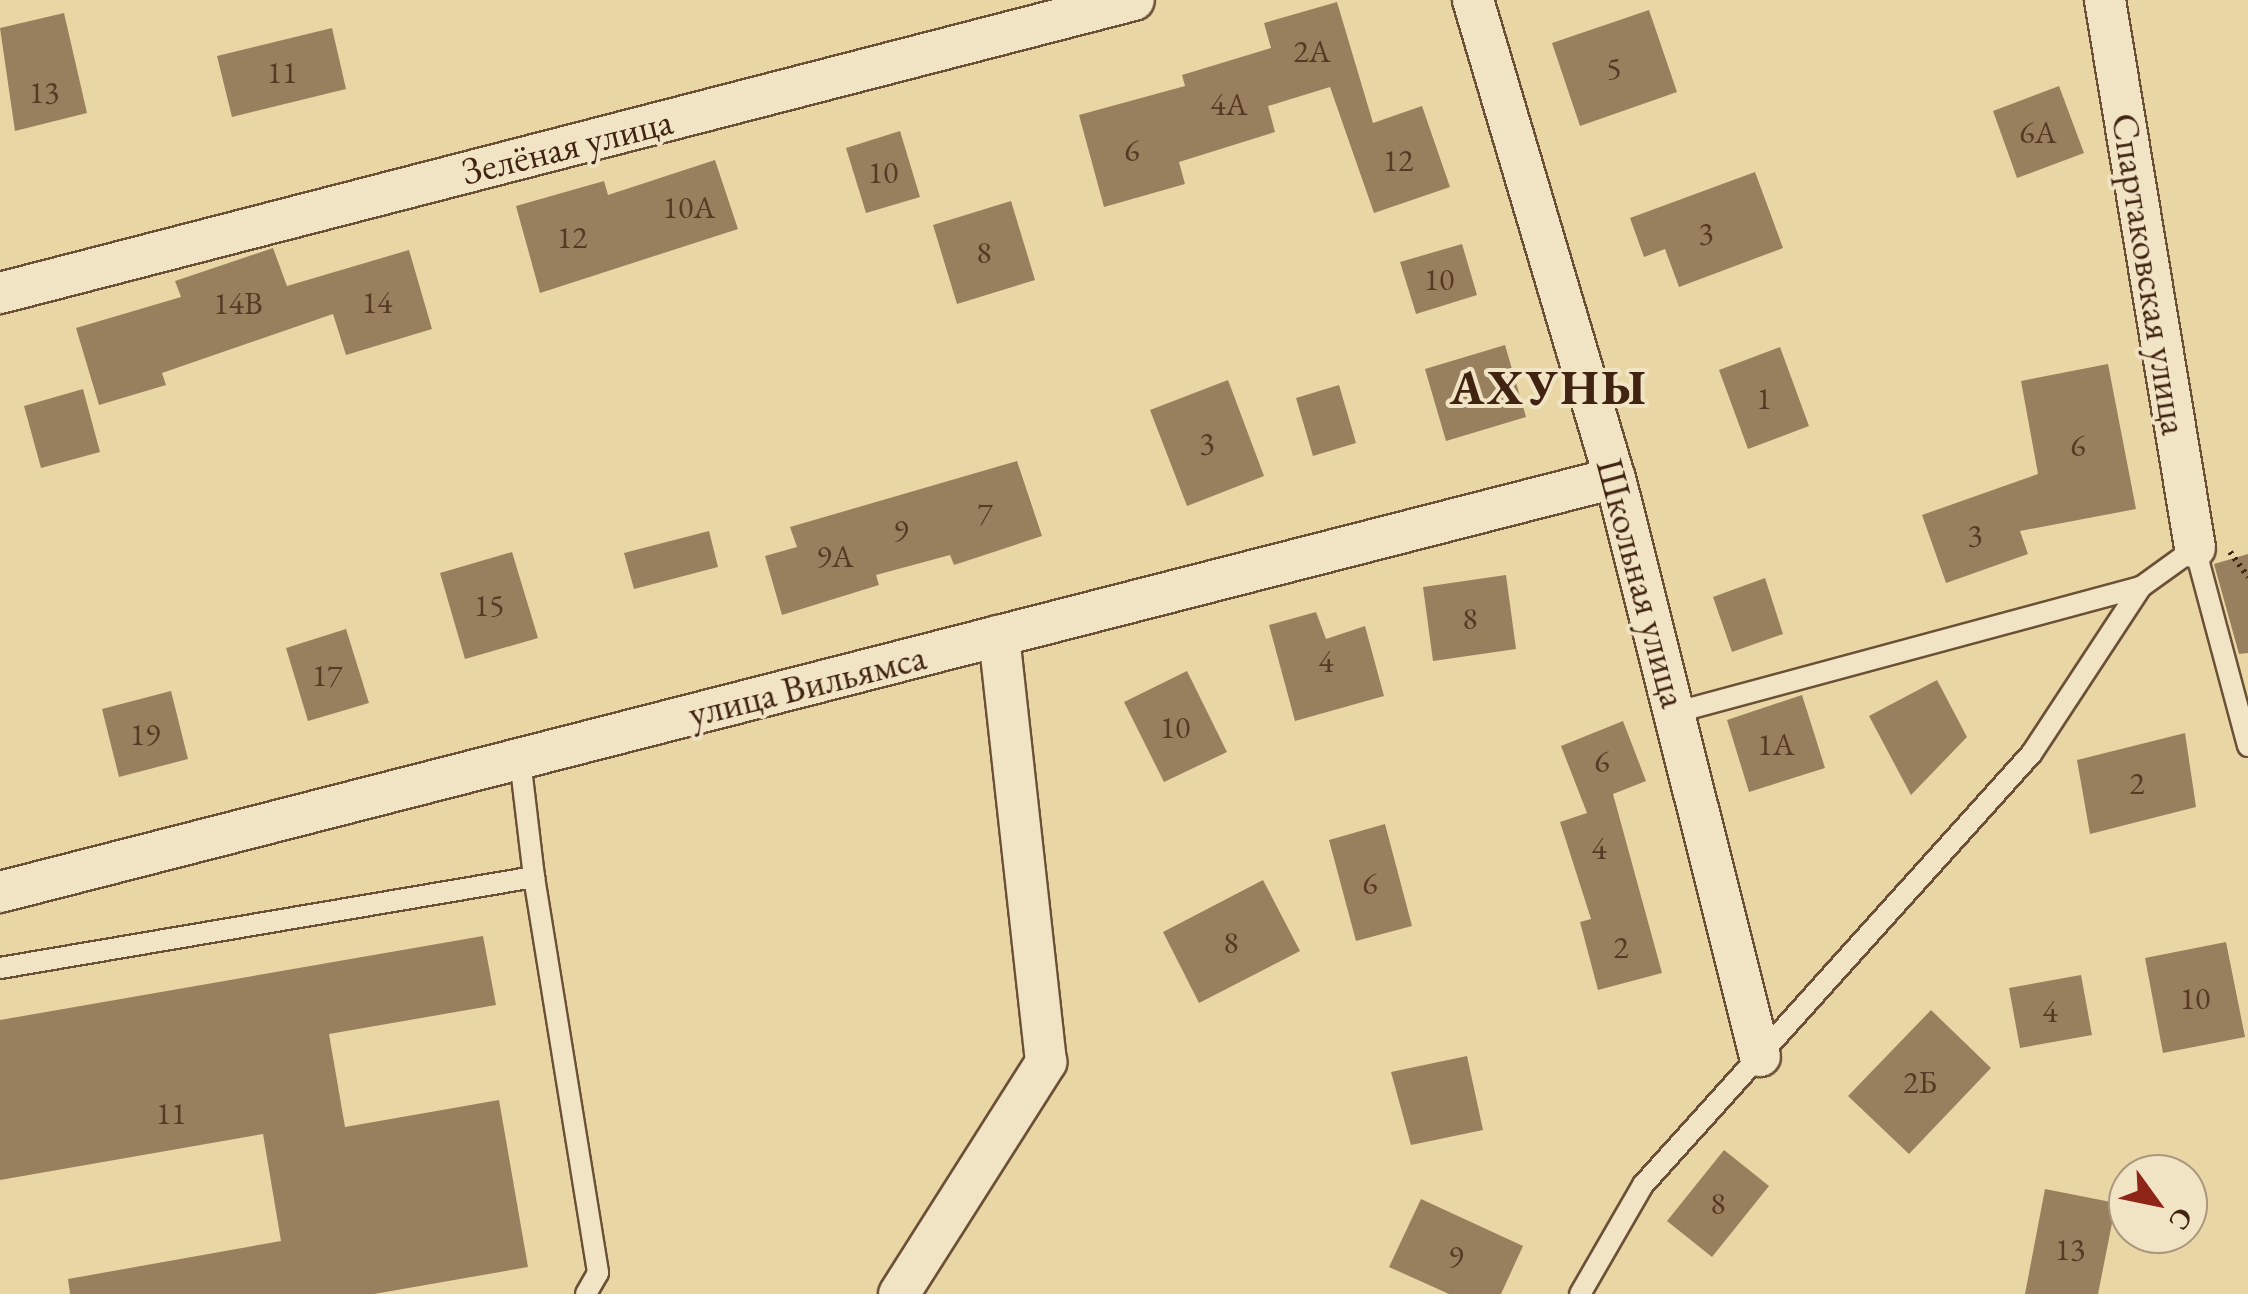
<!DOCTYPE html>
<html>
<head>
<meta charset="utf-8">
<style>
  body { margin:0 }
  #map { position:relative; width:2248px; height:1294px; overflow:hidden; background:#e9d6a5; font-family:"EB Garamond",serif }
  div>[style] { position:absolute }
  .building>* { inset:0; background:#98805e }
  .path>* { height:6px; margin-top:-3px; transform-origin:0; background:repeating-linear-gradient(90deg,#412312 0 2.5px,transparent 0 7.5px) }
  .roads { filter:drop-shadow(2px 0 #6b5037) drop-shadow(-2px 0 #6b5037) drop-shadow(0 2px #6b5037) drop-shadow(0 -2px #6b5037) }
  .service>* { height:20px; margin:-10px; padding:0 10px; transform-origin:10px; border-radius:10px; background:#f1e4c4 }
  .minor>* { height:40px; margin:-20px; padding:0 20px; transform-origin:20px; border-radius:20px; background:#f1e4c4 }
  span { translate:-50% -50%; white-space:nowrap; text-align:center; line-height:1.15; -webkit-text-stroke:8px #f1e4c4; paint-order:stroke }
  .number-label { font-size:32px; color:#573a25 }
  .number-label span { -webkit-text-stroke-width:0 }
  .street-label { font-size:38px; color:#412312 }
  .district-label { font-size:48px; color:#412312; font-weight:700; letter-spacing:2.5px }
  .north { position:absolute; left:2108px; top:1154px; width:100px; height:100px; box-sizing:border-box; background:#f1e4c4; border:2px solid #ab977d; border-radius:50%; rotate:123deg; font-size:28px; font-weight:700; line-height:40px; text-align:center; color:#412312 }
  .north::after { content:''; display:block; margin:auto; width:35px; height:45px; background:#8f2418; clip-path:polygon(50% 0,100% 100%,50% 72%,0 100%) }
</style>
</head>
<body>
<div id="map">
  <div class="building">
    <i style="clip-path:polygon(1337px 2px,1373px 123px,1422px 106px,1450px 187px,1374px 213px,1330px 87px,1268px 106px,1275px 132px,1179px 162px,1185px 184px,1104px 207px,1079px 115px,1185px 86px,1182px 75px,1271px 48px,1264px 23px)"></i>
    <i style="clip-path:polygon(1649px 10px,1677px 92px,1580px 126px,1552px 43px)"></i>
    <i style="clip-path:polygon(64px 13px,87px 113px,15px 131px,0 28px)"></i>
    <i style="clip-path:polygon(332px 28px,346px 89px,232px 117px,217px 56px)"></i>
    <i style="clip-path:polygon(2059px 86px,2084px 153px,2017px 178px,1993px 111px)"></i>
    <i style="clip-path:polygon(900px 131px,920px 197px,866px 213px,846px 148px)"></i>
    <i style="clip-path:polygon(715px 160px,738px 229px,540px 293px,516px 206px,604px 181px,608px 195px)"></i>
    <i style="clip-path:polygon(1755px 172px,1783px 248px,1679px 287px,1665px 249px,1644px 257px,1630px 218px)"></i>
    <i style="clip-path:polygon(1011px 201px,1035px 280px,957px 304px,933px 225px)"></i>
    <i style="clip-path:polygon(1462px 244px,1477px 295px,1416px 314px,1400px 262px)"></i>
    <i style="clip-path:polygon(273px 248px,287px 286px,409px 250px,432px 329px,346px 355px,333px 314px,162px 373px,166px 385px,99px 405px,76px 328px,181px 297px,175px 281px)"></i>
    <i style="clip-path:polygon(1505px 345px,1526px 417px,1446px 441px,1425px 369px)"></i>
    <i style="clip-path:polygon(1780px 347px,1809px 426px,1748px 449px,1719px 370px)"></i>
    <i style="clip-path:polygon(2108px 364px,2136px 509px,2020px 531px,2028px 554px,1946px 583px,1922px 515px,2038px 474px,2021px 381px)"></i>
    <i style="clip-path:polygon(1228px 380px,1264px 476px,1187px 506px,1150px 410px)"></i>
    <i style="clip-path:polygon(1339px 385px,1356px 443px,1313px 456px,1296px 398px)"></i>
    <i style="clip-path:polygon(83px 389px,100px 452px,41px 468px,24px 406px)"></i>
    <i style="clip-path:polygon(1017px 461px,1042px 536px,954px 565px,950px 555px,876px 575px,879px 585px,782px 615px,765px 556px,797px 547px,790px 527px)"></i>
    <i style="clip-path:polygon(709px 531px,718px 567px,634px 589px,624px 553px)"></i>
    <i style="clip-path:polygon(512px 552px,538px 638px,465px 659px,440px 573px)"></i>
    <i style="clip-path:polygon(2248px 554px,2248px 653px,2239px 654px,2214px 564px)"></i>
    <i style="clip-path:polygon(1506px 575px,1516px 649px,1433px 661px,1423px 587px)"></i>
    <i style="clip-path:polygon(1765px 578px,1783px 634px,1732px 652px,1713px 597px)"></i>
    <i style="clip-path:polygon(1316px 612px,1326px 639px,1365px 626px,1384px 696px,1295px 721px,1269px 625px)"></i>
    <i style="clip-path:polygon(346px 629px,369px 703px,308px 721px,286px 648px)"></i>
    <i style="clip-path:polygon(1187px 671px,1227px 752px,1164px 782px,1124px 702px)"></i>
    <i style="clip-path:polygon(1937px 680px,1967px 737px,1911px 795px,1869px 716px)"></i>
    <i style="clip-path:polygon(171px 691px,188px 759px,119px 777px,102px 709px)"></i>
    <i style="clip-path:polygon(1802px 695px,1825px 768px,1749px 792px,1727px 720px)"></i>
    <i style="clip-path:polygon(1623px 721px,1646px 781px,1613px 794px,1662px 973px,1598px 990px,1580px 922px,1591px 919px,1560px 822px,1587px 813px,1561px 746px)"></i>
    <i style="clip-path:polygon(2185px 733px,2196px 807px,2090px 834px,2077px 760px)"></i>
    <i style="clip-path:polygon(1385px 824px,1412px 926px,1356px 941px,1329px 840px)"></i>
    <i style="clip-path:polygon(1263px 880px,1300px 951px,1199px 1003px,1163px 932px)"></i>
    <i style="clip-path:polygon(483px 936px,496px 1005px,329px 1034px,345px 1127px,499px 1100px,528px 1267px,374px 1294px,70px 1294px,68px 1279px,281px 1241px,263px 1134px,0 1180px,0 1020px)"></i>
    <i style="clip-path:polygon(2226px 942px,2245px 1037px,2163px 1053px,2145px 958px)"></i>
    <i style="clip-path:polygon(2081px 975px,2092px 1035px,2020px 1048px,2009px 988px)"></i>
    <i style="clip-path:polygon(1931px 1010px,1991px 1068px,1909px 1154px,1848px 1096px)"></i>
    <i style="clip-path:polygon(1467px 1056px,1483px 1130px,1411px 1145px,1391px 1072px)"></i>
    <i style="clip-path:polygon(1724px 1150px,1769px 1186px,1712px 1257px,1667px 1221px)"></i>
    <i style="clip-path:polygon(2045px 1189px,2116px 1203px,2098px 1294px,2025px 1294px)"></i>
    <i style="clip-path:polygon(1421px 1199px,1523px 1246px,1501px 1294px,1449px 1294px,1389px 1267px)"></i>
  </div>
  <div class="path">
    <i style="left:2230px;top:552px;width:31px;rotate:54deg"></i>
  </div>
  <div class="roads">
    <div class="service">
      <i style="left:1677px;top:712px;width:481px;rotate:-15.1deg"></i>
      <i style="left:534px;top:877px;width:401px;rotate:80.8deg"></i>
      <i style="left:598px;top:1273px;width:24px;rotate:120deg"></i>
      <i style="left:0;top:968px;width:542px;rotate:-9.67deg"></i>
      <i style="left:534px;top:877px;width:119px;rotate:-96.8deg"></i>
      <i style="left:1580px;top:1294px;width:126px;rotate:-60deg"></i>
      <i style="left:1643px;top:1185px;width:581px;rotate:-48deg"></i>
      <i style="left:2032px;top:753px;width:199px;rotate:-56.7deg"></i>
      <i style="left:2141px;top:587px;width:67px;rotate:-35.8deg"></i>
      <i style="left:2195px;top:548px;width:205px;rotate:75deg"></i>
    </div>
    <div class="minor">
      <i style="left:1473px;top:0;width:499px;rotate:73.5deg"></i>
      <i style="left:1615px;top:478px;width:596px;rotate:75.92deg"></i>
      <i style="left:2105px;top:0;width:555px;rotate:80.67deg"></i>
      <i style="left:0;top:293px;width:1171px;rotate:-14.49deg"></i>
      <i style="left:0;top:892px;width:1667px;rotate:-14.38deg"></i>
      <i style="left:899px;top:1294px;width:275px;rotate:-57.6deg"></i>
      <i style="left:1046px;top:1062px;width:429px;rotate:-96.3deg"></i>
    </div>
  </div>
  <div class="number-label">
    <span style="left:1312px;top:51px">2А</span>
    <span style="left:1614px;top:68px">5</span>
    <span style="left:282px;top:72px">11</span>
    <span style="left:44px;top:92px">13</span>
    <span style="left:1229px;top:104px">4А</span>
    <span style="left:2038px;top:132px">6А</span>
    <span style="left:1132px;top:150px">6</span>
    <span style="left:1398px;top:160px">12</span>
    <span style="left:883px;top:172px">10</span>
    <span style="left:689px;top:207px">10А</span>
    <span style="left:1706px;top:233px">3</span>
    <span style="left:572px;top:237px">12</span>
    <span style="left:984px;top:252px">8</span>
    <span style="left:1439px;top:279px">10</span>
    <span style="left:377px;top:302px">14</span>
    <span style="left:238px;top:303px">14В</span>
    <span style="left:1764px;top:398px">1</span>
    <span style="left:1207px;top:443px">3</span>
    <span style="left:2078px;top:445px">6</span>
    <span style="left:985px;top:513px">7</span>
    <span style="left:901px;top:530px">9</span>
    <span style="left:1975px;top:535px">3</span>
    <span style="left:835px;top:556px">9А</span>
    <span style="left:489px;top:605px">15</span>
    <span style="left:1470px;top:618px">8</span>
    <span style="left:1326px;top:661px">4</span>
    <span style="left:327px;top:675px">17</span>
    <span style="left:1175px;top:727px">10</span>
    <span style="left:145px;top:734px">19</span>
    <span style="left:1776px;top:744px">1А</span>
    <span style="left:1602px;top:761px">6</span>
    <span style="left:2137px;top:783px">2</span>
    <span style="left:1599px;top:848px">4</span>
    <span style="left:1370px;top:883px">6</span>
    <span style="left:1231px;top:942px">8</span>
    <span style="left:1621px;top:947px">2</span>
    <span style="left:2195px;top:998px">10</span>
    <span style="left:2050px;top:1011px">4</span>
    <span style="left:1920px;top:1082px">2Б</span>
    <span style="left:171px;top:1113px">11</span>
    <span style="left:1718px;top:1203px">8</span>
    <span style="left:2070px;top:1249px">13</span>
    <span style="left:1456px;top:1256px">9</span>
  </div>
  <div class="street-label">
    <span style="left:567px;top:146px;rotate:-14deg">Зелёная улица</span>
    <span style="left:2150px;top:274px;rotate:81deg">Спартаковская улица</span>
    <span style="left:1642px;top:583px;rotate:75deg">Школьная улица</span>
    <span style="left:807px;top:685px;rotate:-14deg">улица Вильямса</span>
  </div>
  <div class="district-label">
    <span style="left:1549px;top:388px">АХУНЫ</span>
  </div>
  <div class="north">С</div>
</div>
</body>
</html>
